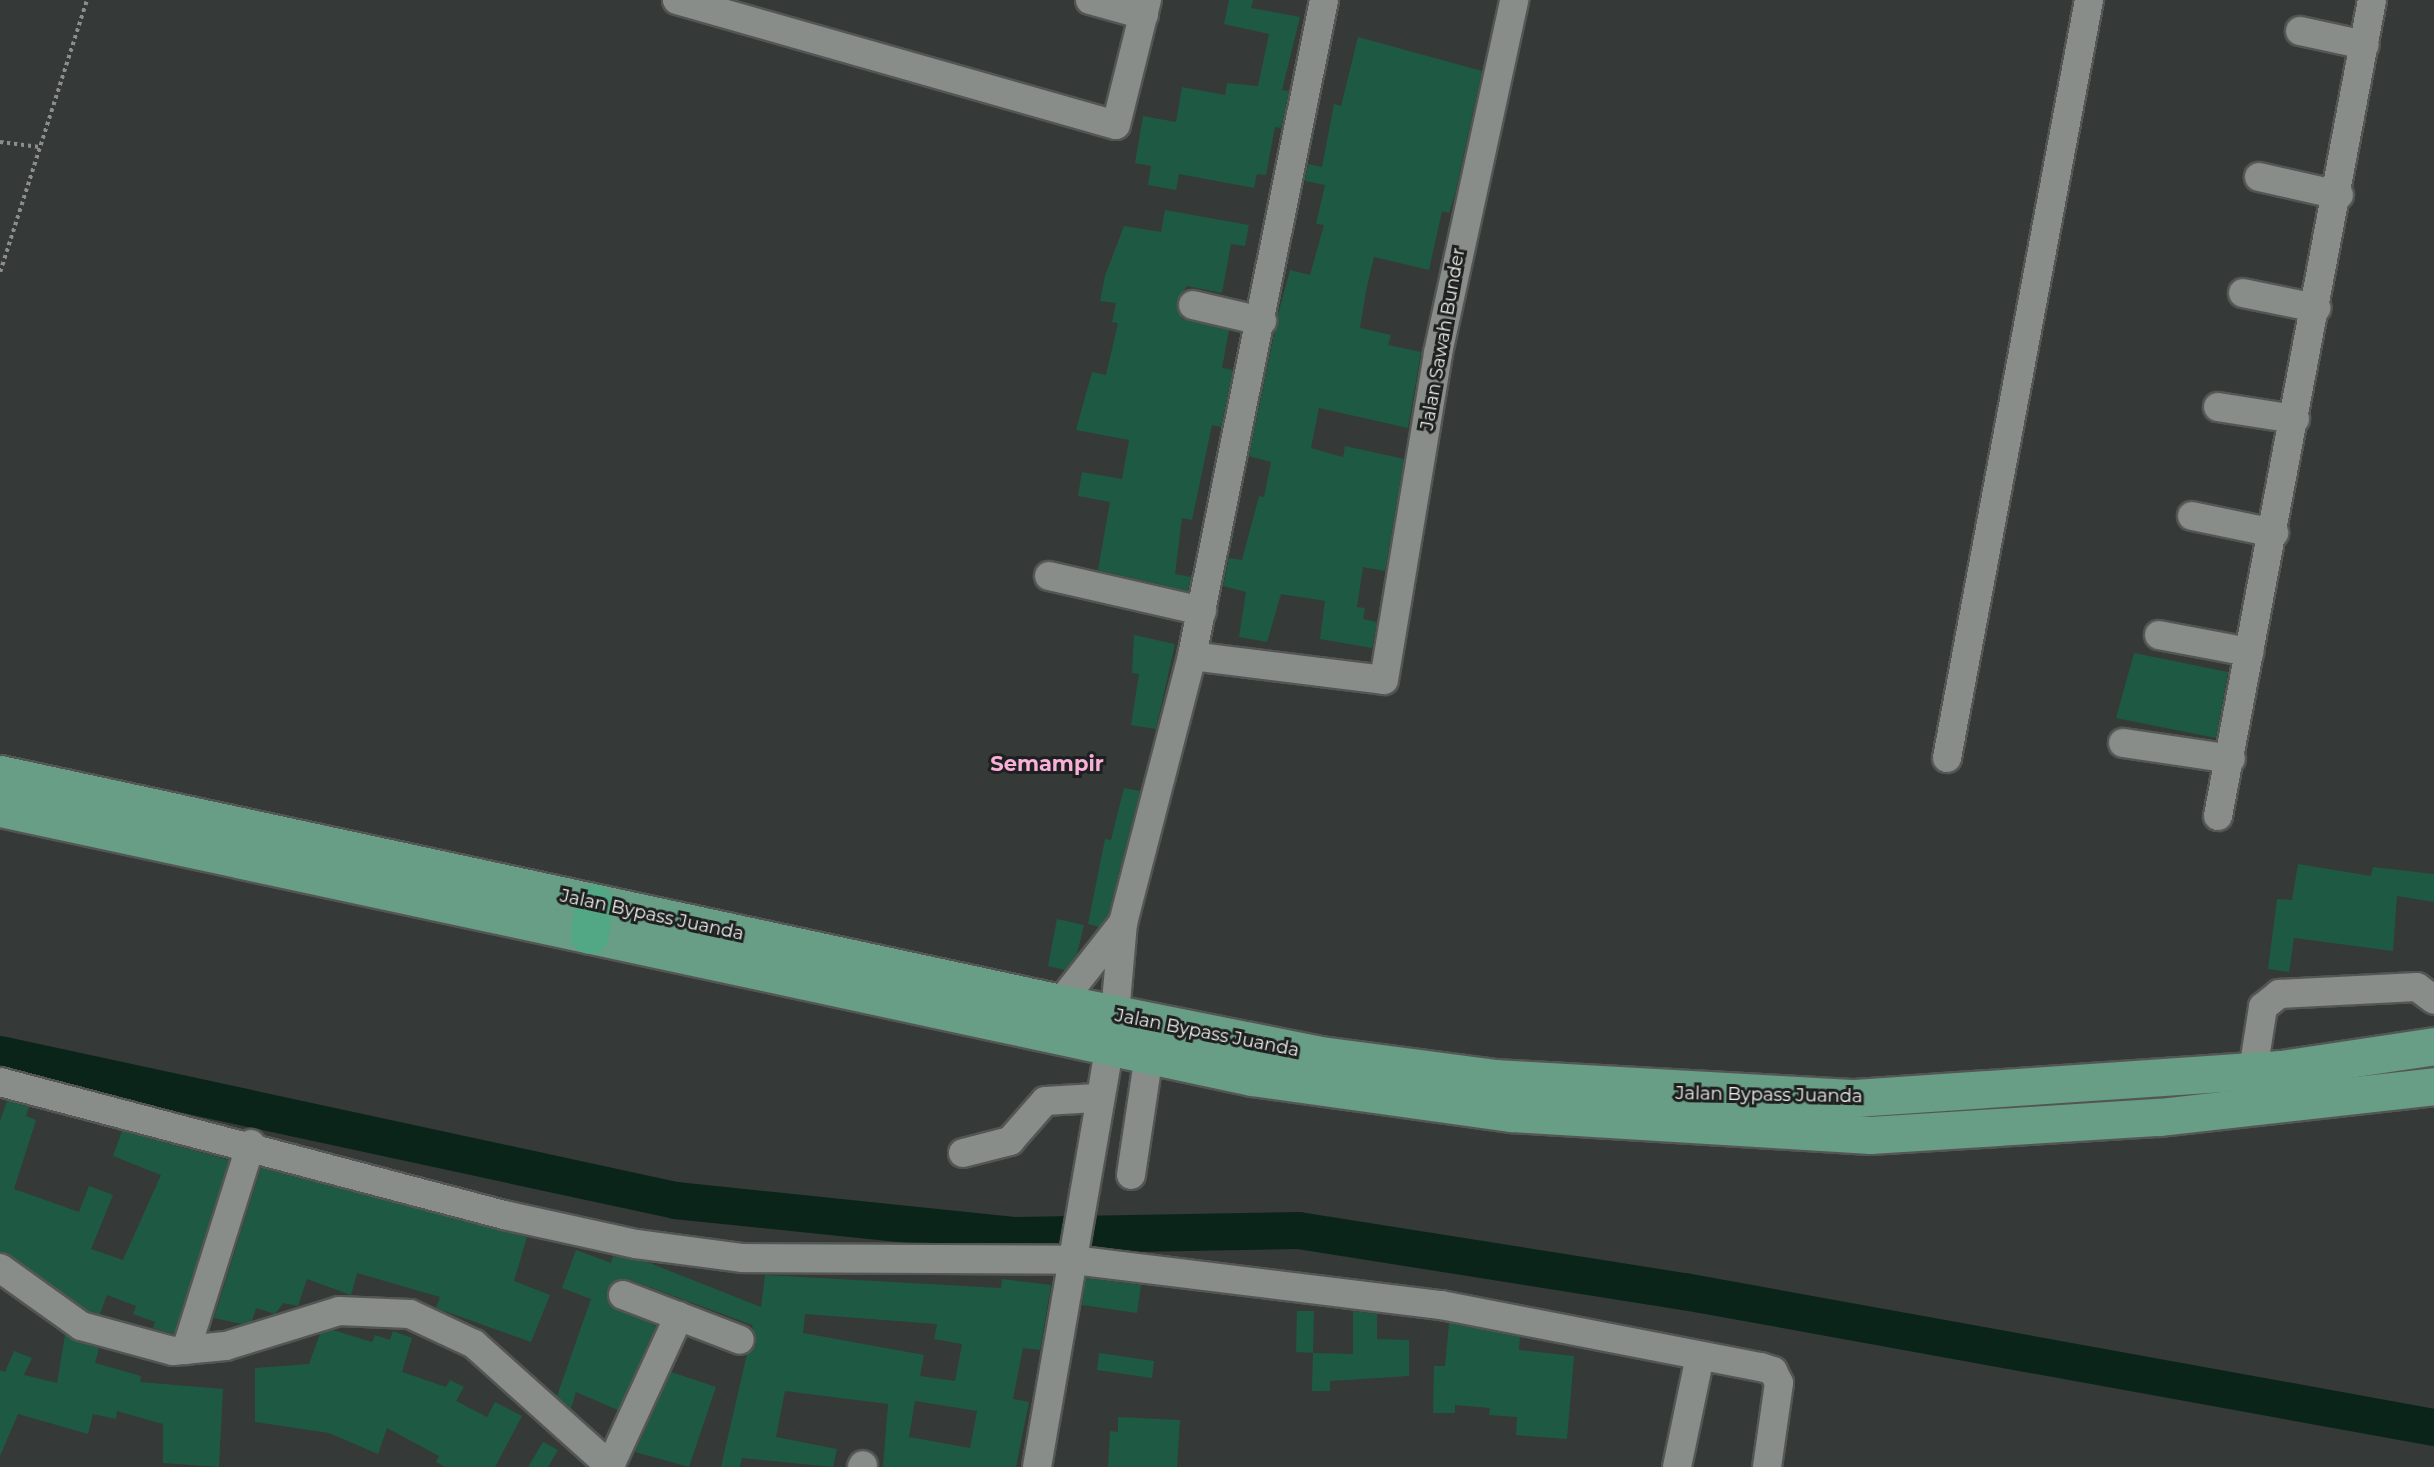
<!DOCTYPE html>
<html>
<head>
<meta charset="utf-8">
<style>
  body { margin:0 }
  #map { position:relative; width:2434px; height:1467px; overflow:hidden; background:#353937; font-family:Montserrat,sans-serif }
  div>[style] { position:absolute }
  .river>* { height:37px; margin:-18.5px; padding:0 18.5px; transform-origin:18.5px; border-radius:18.5px; background:#0b241a }
  .building>* { inset:0; background:#1e5a43 }
  .path>* { height:3.5px; margin-top:-1.75px; transform-origin:0; background:repeating-linear-gradient(90deg,#8b8e8d 0 3.5px,transparent 0 7px) }
  .roads { filter:drop-shadow(2px 0 #535654) drop-shadow(-2px 0 #535654) drop-shadow(0 2px #535654) drop-shadow(0 -2px #535654) }
  .minor>* { height:28px; margin:-14px; padding:0 14px; transform-origin:14px; border-radius:14px; background:#888d8a }
  .major>* { height:37px; margin:-18.5px; padding:0 18.5px; transform-origin:18.5px; border-radius:18.5px; background:#689d86 }
  .highway>* { height:38px; margin:-19px; padding:0 19px; transform-origin:19px; border-radius:19px; background:#52a784 }
  span { translate:-50% -50%; white-space:nowrap; text-align:center; line-height:1.15; -webkit-text-stroke:6px #1e201f; paint-order:stroke }
  .street-label { font-size:18px; color:#edefee }
  .quarter-label { font-size:21px; color:#f8afd9; font-weight:700 }
</style>
</head>
<body>
<div id="map">
  <div class="river">
    <i style="left:0;top:1054px;width:691px;rotate:12.2deg"></i>
    <i style="left:675px;top:1200px;width:342px;rotate:5.9deg"></i>
    <i style="left:1015px;top:1235px;width:283px;rotate:-1deg"></i>
    <i style="left:1298px;top:1230px;width:391px;rotate:9deg"></i>
    <i style="left:1684px;top:1291px;width:762px;rotate:10.28deg"></i>
  </div>
  <div class="building">
    <i style="clip-path:polygon(1229px 0,1253px 0,1251px 8px,1300px 17px,1282px 90px,1289px 91px,1281px 128px,1275px 127px,1266px 175px,1257px 174px,1254px 188px,1179px 174px,1176px 190px,1148px 185px,1151px 166px,1135px 163px,1143px 116px,1176px 122px,1182px 87px,1225px 95px,1227px 83px,1258px 86px,1269px 34px,1224px 24px)"></i>
    <i style="clip-path:polygon(1358px 37px,1482px 71px,1455px 194px,1449px 213px,1442px 211px,1429px 270px,1374px 257px,1366px 291px,1360px 328px,1391px 335px,1388px 345px,1421px 352px,1408px 428px,1319px 408px,1311px 448px,1343px 457px,1345px 446px,1404px 459px,1385px 571px,1363px 567px,1357px 607px,1365px 608px,1363px 619px,1377px 622px,1372px 648px,1320px 639px,1325px 601px,1281px 594px,1267px 642px,1239px 637px,1246px 592px,1223px 586px,1229px 558px,1242px 560px,1259px 496px,1264px 497px,1271px 462px,1249px 456px,1279px 310px,1290px 270px,1310px 275px,1324px 225px,1316px 224px,1325px 185px,1305px 181px,1308px 164px,1322px 167px,1334px 104px,1341px 106px)"></i>
    <i style="clip-path:polygon(1165px 210px,1249px 225px,1245px 246px,1231px 244px,1222px 293px,1187px 286px,1177px 302px,1182px 319px,1229px 330px,1222px 368px,1233px 370px,1221px 427px,1212px 425px,1192px 520px,1182px 518px,1175px 574px,1191px 577px,1188px 591px,1098px 570px,1110px 502px,1078px 496px,1082px 472px,1122px 479px,1129px 440px,1076px 430px,1092px 372px,1106px 375px,1118px 323px,1112px 322px,1116px 303px,1100px 301px,1105px 276px,1124px 226px,1161px 232px)"></i>
    <i style="clip-path:polygon(1134px 635px,1175px 644px,1156px 729px,1131px 725px,1139px 674px,1132px 673px)"></i>
    <i style="clip-path:polygon(2134px 653px,2228px 672px,2216px 738px,2116px 718px)"></i>
    <i style="clip-path:polygon(1124px 788px,1140px 791px,1108px 915px,1099px 927px,1088px 924px,1105px 839px,1111px 840px)"></i>
    <i style="clip-path:polygon(2298px 864px,2371px 876px,2373px 867px,2434px 874px,2434px 902px,2397px 896px,2393px 951px,2294px 938px,2289px 972px,2268px 969px,2277px 899px,2292px 900px)"></i>
    <i style="clip-path:polygon(1057px 919px,1084px 925px,1077px 954px,1065px 970px,1048px 966px)"></i>
    <i style="clip-path:polygon(7px 1101px,29px 1107px,26px 1116px,36px 1120px,14px 1189px,79px 1212px,89px 1186px,113px 1195px,91px 1249px,123px 1260px,161px 1175px,113px 1156px,122px 1131px,229px 1160px,174px 1334px,153px 1328px,155px 1322px,133px 1314px,136px 1306px,107px 1295px,100px 1314px,88px 1311px,0 1252px,0 1121px)"></i>
    <i style="clip-path:polygon(261px 1168px,527px 1237px,514px 1281px,550px 1295px,531px 1342px,436px 1308px,440px 1297px,357px 1273px,351px 1295px,307px 1279px,298px 1306px,283px 1303px,275px 1314px,256px 1308px,252px 1321px,242px 1324px,214px 1318px)"></i>
    <i style="clip-path:polygon(evenodd,576px 1250px,611px 1263px,613px 1256px,647px 1262px,761px 1307px,765px 1275px,1001px 1288px,1002px 1279px,1051px 1285px,1040px 1350px,1023px 1348px,1013px 1399px,1029px 1402px,1016px 1467px,883px 1467px,888px 1404px,785px 1391px,776px 1437px,837px 1449px,833px 1467px,742px 1458px,740px 1467px,721px 1467px,747px 1354px,756px 1345px,752px 1325px,628px 1279px,608px 1288px,610px 1305px,656px 1326px,618px 1410px,576px 1392px,571px 1408px,557px 1396px,591px 1299px,562px 1288px,576px 1250px,805px 1314px,937px 1324px,934px 1339px,962px 1344px,955px 1381px,920px 1376px,924px 1355px,803px 1333px,805px 1314px,576px 1250px,915px 1401px,977px 1411px,970px 1448px,909px 1437px,915px 1401px)"></i>
    <i style="clip-path:polygon(1086px 1278px,1141px 1285px,1137px 1313px,1082px 1305px)"></i>
    <i style="clip-path:polygon(1297px 1311px,1314px 1311px,1313px 1353px,1296px 1352px)"></i>
    <i style="clip-path:polygon(1353px 1311px,1377px 1314px,1377px 1339px,1409px 1340px,1409px 1376px,1330px 1381px,1330px 1391px,1312px 1391px,1313px 1353px,1353px 1354px)"></i>
    <i style="clip-path:polygon(1449px 1323px,1520px 1337px,1519px 1350px,1574px 1356px,1567px 1439px,1516px 1435px,1517px 1417px,1489px 1415px,1490px 1408px,1455px 1405px,1455px 1413px,1433px 1413px,1434px 1366px,1445px 1366px)"></i>
    <i style="clip-path:polygon(333px 1330px,372px 1342px,375px 1335px,390px 1340px,393px 1331px,412px 1338px,402px 1372px,446px 1387px,450px 1380px,464px 1387px,456px 1401px,487px 1417px,495px 1402px,522px 1416px,495px 1467px,445px 1467px,436px 1462px,439px 1456px,387px 1428px,378px 1454px,329px 1433px,255px 1422px,255px 1368px,309px 1364px,320px 1334px)"></i>
    <i style="clip-path:polygon(65px 1335px,99px 1348px,95px 1363px,141px 1376px,140px 1382px,223px 1389px,219px 1467px,163px 1463px,163px 1424px,117px 1411px,116px 1419px,93px 1414px,88px 1434px,18px 1414px,0 1456px,0 1370px,5px 1372px,14px 1351px,32px 1358px,24px 1375px,57px 1383px)"></i>
    <i style="clip-path:polygon(1099px 1353px,1154px 1361px,1152px 1378px,1097px 1370px)"></i>
    <i style="clip-path:polygon(671px 1372px,716px 1387px,689px 1467px,635px 1452px)"></i>
    <i style="clip-path:polygon(1118px 1417px,1180px 1420px,1177px 1467px,1108px 1467px,1110px 1431px,1118px 1432px)"></i>
    <i style="clip-path:polygon(543px 1442px,558px 1450px,548px 1467px,528px 1467px)"></i>
  </div>
  <div class="path">
    <i style="left:0;top:142px;width:40px;rotate:7.1deg"></i>
    <i style="left:0;top:272px;width:286px;rotate:-72.3deg"></i>
  </div>
  <div class="roads">
    <div class="minor">
      <i style="left:677px;top:0;width:456px;rotate:15.9deg"></i>
      <i style="left:1116px;top:125px;width:129px;rotate:-76.1deg"></i>
      <i style="left:1090px;top:0;width:56px;rotate:15.5deg"></i>
      <i style="left:2300px;top:31px;width:66px;rotate:12.2deg"></i>
      <i style="left:2259px;top:177px;width:82px;rotate:12.7deg"></i>
      <i style="left:2243px;top:293px;width:75px;rotate:11.6deg"></i>
      <i style="left:1193px;top:305px;width:71px;rotate:13.1deg"></i>
      <i style="left:2218px;top:407px;width:78px;rotate:8.9deg"></i>
      <i style="left:2192px;top:516px;width:84px;rotate:11.7deg"></i>
      <i style="left:1049px;top:576px;width:157px;rotate:12.9deg"></i>
      <i style="left:2159px;top:635px;width:92px;rotate:10.7deg"></i>
      <i style="left:1192px;top:656px;width:193px;rotate:7.1deg"></i>
      <i style="left:1384px;top:680px;width:331px;rotate:-80.6deg"></i>
      <i style="left:1438px;top:353px;width:361px;rotate:-77.8deg"></i>
      <i style="left:2123px;top:743px;width:109px;rotate:8.4deg"></i>
      <i style="left:1947px;top:758px;width:771px;rotate:-79.39deg"></i>
      <i style="left:2218px;top:816px;width:830px;rotate:-79.31deg"></i>
      <i style="left:1060px;top:1003px;width:102px;rotate:-51.8deg"></i>
      <i style="left:2253px;top:1071px;width:65px;rotate:-81.1deg"></i>
      <i style="left:2263px;top:1007px;width:21px;rotate:-39deg"></i>
      <i style="left:2279px;top:994px;width:138px;rotate:-2.9deg"></i>
      <i style="left:2417px;top:987px;width:21px;rotate:37deg"></i>
      <i style="left:0;top:1082px;width:521px;rotate:14.78deg"></i>
      <i style="left:504px;top:1215px;width:135px;rotate:12.4deg"></i>
      <i style="left:636px;top:1244px;width:108px;rotate:7.5deg"></i>
      <i style="left:743px;top:1258px;width:331px;rotate:0.3deg"></i>
      <i style="left:1074px;top:1260px;width:370px;rotate:7deg"></i>
      <i style="left:1441px;top:1305px;width:326px;rotate:11deg"></i>
      <i style="left:1761px;top:1367px;width:13px;rotate:18deg"></i>
      <i style="left:1773px;top:1371px;width:13px;rotate:63deg"></i>
      <i style="left:1779px;top:1383px;width:85px;rotate:98.1deg"></i>
      <i style="left:963px;top:1153px;width:49px;rotate:-14.3deg"></i>
      <i style="left:1010px;top:1141px;width:53px;rotate:-48.8deg"></i>
      <i style="left:1045px;top:1101px;width:51px;rotate:-3.4deg"></i>
      <i style="left:1131px;top:1175px;width:121px;rotate:-81.5deg"></i>
      <i style="left:0;top:1268px;width:100px;rotate:35.6deg"></i>
      <i style="left:81px;top:1326px;width:95px;rotate:15.2deg"></i>
      <i style="left:173px;top:1351px;width:53px;rotate:-5.4deg"></i>
      <i style="left:226px;top:1346px;width:118px;rotate:-17.2deg"></i>
      <i style="left:339px;top:1311px;width:71px;rotate:2.4deg"></i>
      <i style="left:410px;top:1314px;width:71px;rotate:25.1deg"></i>
      <i style="left:474px;top:1344px;width:184px;rotate:41.9deg"></i>
      <i style="left:623px;top:1295px;width:125px;rotate:21deg"></i>
      <i style="left:186px;top:1350px;width:216px;rotate:-72.5deg"></i>
      <i style="left:610px;top:1466px;width:165px;rotate:-65.3deg"></i>
      <i style="left:862px;top:1467px;width:2px;rotate:-63deg"></i>
      <i style="left:1037px;top:1467px;width:460px;rotate:-80.2deg"></i>
      <i style="left:1115px;top:1014px;width:91px;rotate:-85deg"></i>
      <i style="left:1123px;top:923px;width:276px;rotate:-75.5deg"></i>
      <i style="left:1192px;top:656px;width:669px;rotate:-78.62deg"></i>
      <i style="left:1677px;top:1467px;width:113px;rotate:-78.3deg"></i>
    </div>
    <div class="major">
      <i style="left:0;top:774px;width:1090px;rotate:12.19deg"></i>
      <i style="left:1065px;top:1004px;width:260px;rotate:11.3deg"></i>
      <i style="left:1320px;top:1055px;width:176px;rotate:7.5deg"></i>
      <i style="left:1494px;top:1078px;width:362px;rotate:3.2deg"></i>
      <i style="left:1855px;top:1098px;width:427px;rotate:-3.9deg"></i>
      <i style="left:2281px;top:1069px;width:155px;rotate:-8.5deg"></i>
      <i style="left:0;top:808px;width:1281px;rotate:12.13deg"></i>
      <i style="left:1252px;top:1077px;width:262px;rotate:7.9deg"></i>
      <i style="left:1512px;top:1113px;width:359px;rotate:3.5deg"></i>
      <i style="left:1870px;top:1135px;width:290px;rotate:-3.6deg"></i>
      <i style="left:2159px;top:1117px;width:277px;rotate:-6.4deg"></i>
    </div>
    <div class="highway">
      <i style="left:590px;top:935px;width:32px;rotate:-83deg"></i>
    </div>
  </div>
  <div class="street-label">
    <span style="left:1443px;top:339px;rotate:-80deg">Jalan Sawah Bunder</span>
    <span style="left:652px;top:915px;rotate:12deg">Jalan Bypass Juanda</span>
    <span style="left:1207px;top:1033px;rotate:11deg">Jalan Bypass Juanda</span>
    <span style="left:1769px;top:1095px;rotate:1deg">Jalan Bypass Juanda</span>
  </div>
  <div class="quarter-label">
    <span style="left:1047px;top:764px">Semampir</span>
  </div>
</div>
</body>
</html>
